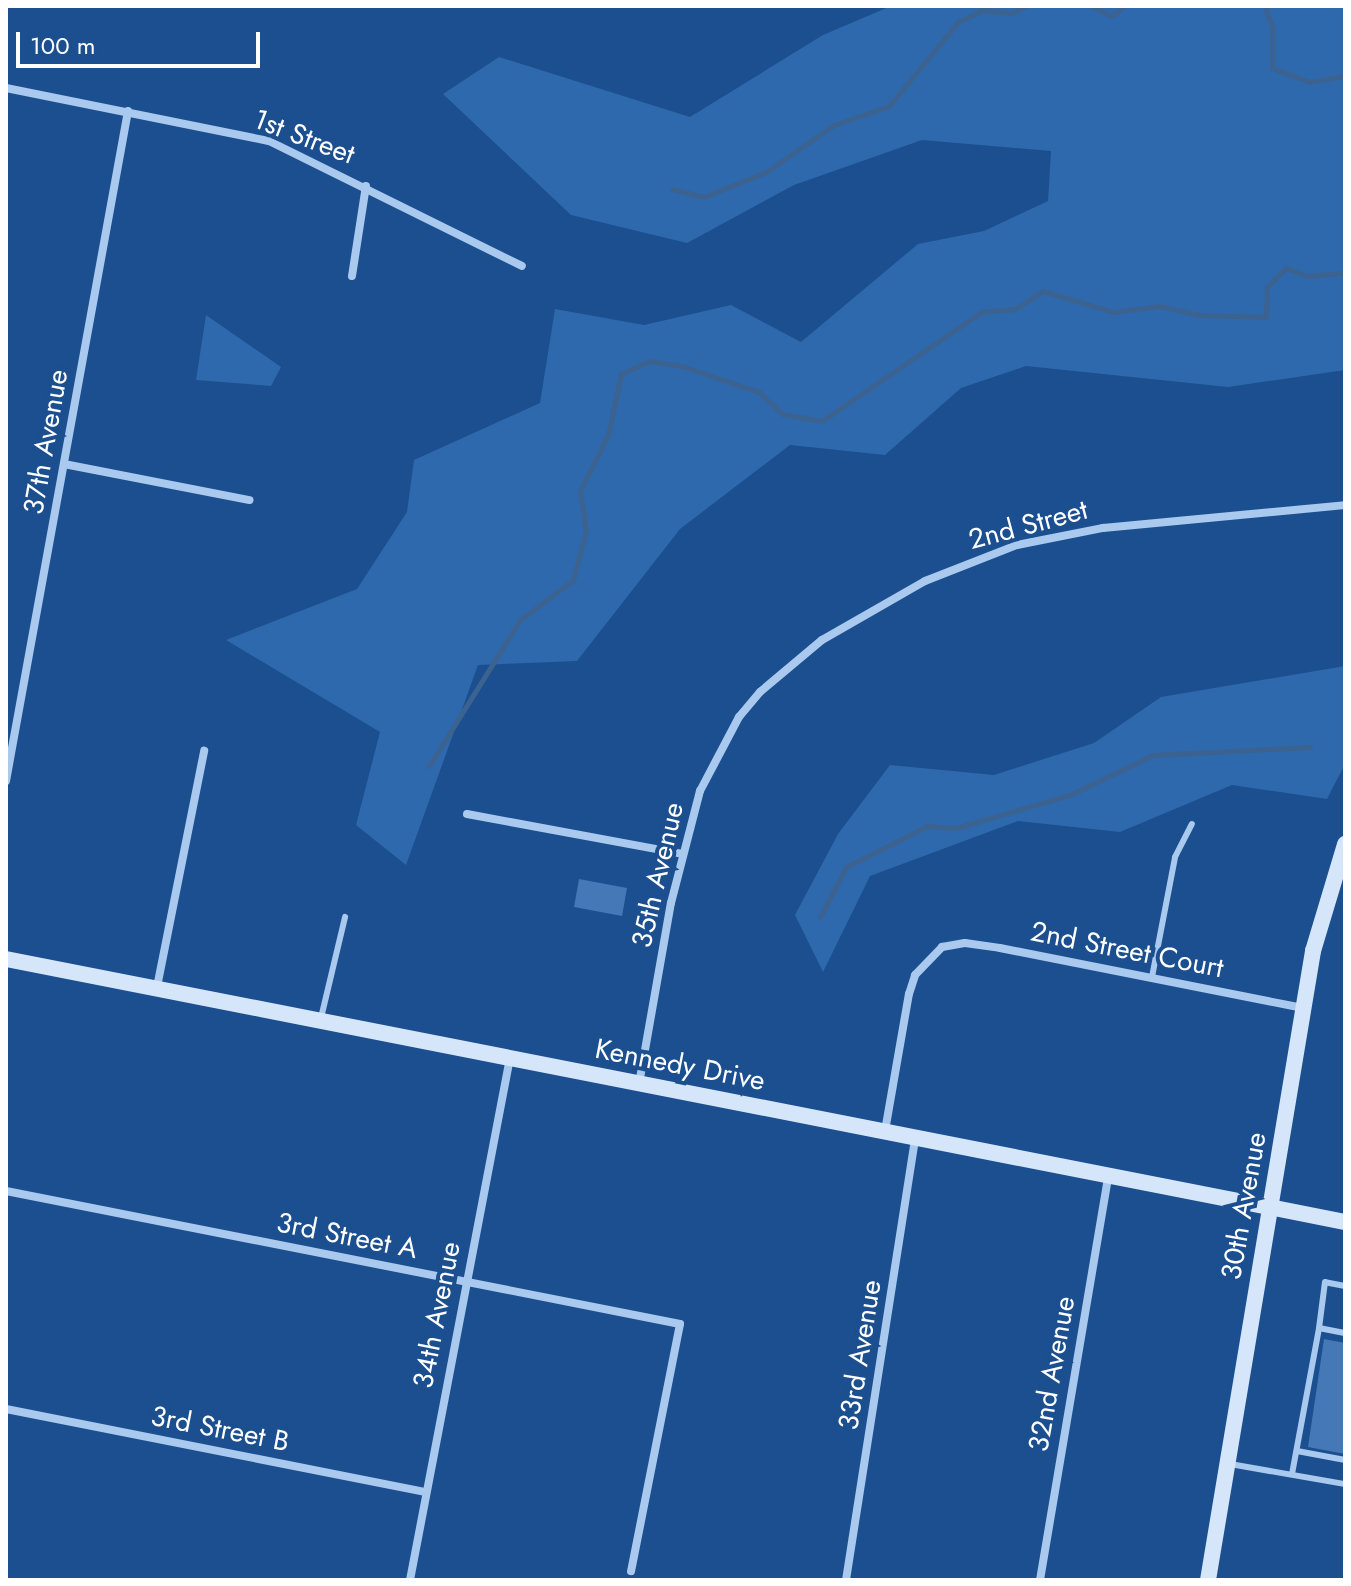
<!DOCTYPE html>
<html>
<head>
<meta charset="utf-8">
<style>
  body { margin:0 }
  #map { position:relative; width:1351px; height:1586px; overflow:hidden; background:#1b4f8f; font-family:Jost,sans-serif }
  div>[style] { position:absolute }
  .green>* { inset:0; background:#2e69ad }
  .stream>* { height:5px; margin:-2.5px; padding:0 2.5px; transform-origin:2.5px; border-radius:2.5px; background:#3c6290 }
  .building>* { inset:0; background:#4478b7 }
  .lane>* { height:6px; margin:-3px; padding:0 3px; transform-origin:3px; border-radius:3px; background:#a9c9ee }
  .street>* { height:8px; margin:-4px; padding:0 4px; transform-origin:4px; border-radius:4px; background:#a9c9ee }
  .secondary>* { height:16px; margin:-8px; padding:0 8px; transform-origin:8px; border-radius:8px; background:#d6e6fa }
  span { translate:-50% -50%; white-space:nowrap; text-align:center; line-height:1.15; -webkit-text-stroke:8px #1b4f8f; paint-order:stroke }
  .street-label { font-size:28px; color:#fff }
  .frame { position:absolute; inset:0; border:8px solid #fff; pointer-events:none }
  .scale { position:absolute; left:16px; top:32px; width:244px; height:36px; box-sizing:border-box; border:4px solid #fff; border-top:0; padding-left:10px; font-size:24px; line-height:28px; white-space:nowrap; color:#fff; -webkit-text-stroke:6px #1b4f8f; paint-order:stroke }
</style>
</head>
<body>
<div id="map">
  <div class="green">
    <i style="clip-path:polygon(891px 6px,1345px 6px,1345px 370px,1228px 387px,1026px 366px,961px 388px,885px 455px,790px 445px,680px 529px,577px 661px,478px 665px,406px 865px,356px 825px,380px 732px,226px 640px,357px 589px,407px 512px,414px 460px,540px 403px,555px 309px,644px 325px,731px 305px,801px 342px,918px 244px,984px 231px,1048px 201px,1051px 151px,922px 140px,794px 185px,687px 243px,571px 215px,443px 94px,499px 57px,690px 117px,823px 35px)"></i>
    <i style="clip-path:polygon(206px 315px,281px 367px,271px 386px,196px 380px)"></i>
    <i style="clip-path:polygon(1345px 666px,1345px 764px,1327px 799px,1232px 785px,1120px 832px,1018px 821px,870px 876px,823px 972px,795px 915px,838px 834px,890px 765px,994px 775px,1094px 743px,1161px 697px)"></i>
  </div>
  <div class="stream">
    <i style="left:1092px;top:6px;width:22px;rotate:27deg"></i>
    <i style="left:1112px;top:16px;width:16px;rotate:-40deg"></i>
    <i style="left:1265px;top:6px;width:21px;rotate:71deg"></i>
    <i style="left:1272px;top:26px;width:42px;rotate:90deg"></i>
    <i style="left:1272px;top:68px;width:40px;rotate:20.2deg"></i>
    <i style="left:1310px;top:82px;width:36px;rotate:-10deg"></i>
    <i style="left:672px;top:189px;width:33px;rotate:14deg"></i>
    <i style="left:704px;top:197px;width:67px;rotate:-22deg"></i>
    <i style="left:766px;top:172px;width:83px;rotate:-34.7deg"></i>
    <i style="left:834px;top:125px;width:58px;rotate:-19.1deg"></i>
    <i style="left:889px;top:106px;width:109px;rotate:-50.6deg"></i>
    <i style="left:958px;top:22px;width:28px;rotate:-26deg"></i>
    <i style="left:983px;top:10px;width:28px;rotate:6deg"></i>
    <i style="left:1011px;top:13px;width:17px;rotate:-25deg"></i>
    <i style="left:429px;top:766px;width:172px;rotate:-58.1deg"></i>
    <i style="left:520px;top:620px;width:66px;rotate:-37deg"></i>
    <i style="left:573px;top:580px;width:52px;rotate:-75.4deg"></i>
    <i style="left:586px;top:530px;width:39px;rotate:-99deg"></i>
    <i style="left:580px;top:491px;width:63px;rotate:-63.4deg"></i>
    <i style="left:608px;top:435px;width:62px;rotate:-78deg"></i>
    <i style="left:621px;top:374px;width:31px;rotate:-25deg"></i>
    <i style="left:649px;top:361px;width:36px;rotate:9deg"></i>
    <i style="left:685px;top:367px;width:78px;rotate:18.7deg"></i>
    <i style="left:759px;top:392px;width:33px;rotate:43deg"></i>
    <i style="left:783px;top:414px;width:40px;rotate:10deg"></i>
    <i style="left:822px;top:421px;width:193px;rotate:-34.4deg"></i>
    <i style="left:981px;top:312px;width:34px;rotate:-5deg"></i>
    <i style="left:1015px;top:309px;width:33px;rotate:-33deg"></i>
    <i style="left:1043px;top:291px;width:73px;rotate:16.7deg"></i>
    <i style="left:1113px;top:312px;width:46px;rotate:-7.4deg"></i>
    <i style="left:1159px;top:306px;width:42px;rotate:12.4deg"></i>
    <i style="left:1200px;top:315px;width:66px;rotate:1.7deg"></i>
    <i style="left:1266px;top:317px;width:30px;rotate:-88deg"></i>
    <i style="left:1267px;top:287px;width:27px;rotate:-45deg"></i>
    <i style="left:1286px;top:268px;width:22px;rotate:21deg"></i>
    <i style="left:1307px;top:276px;width:38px;rotate:-5deg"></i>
    <i style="left:820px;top:917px;width:56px;rotate:-62.5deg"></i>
    <i style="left:846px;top:867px;width:91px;rotate:-26.8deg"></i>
    <i style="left:927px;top:826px;width:29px;rotate:4deg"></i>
    <i style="left:956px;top:828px;width:121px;rotate:-16.3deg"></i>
    <i style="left:1072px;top:794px;width:90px;rotate:-25.7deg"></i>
    <i style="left:1153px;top:755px;width:157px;rotate:-2.9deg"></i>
  </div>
  <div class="building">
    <i style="clip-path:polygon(579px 879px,627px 888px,622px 916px,574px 907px)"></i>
    <i style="clip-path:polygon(1324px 1339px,1345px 1343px,1345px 1454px,1308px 1447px)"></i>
  </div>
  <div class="lane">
    <i style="left:1152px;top:977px;width:122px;rotate:-79.1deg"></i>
    <i style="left:1175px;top:857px;width:37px;rotate:-63deg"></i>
    <i style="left:321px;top:1018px;width:104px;rotate:-76.6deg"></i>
    <i style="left:1345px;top:1286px;width:20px;rotate:-169deg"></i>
    <i style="left:1325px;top:1282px;width:46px;rotate:97.4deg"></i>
    <i style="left:1319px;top:1328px;width:26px;rotate:11deg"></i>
    <i style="left:1297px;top:1451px;width:49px;rotate:10.6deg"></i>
    <i style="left:1230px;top:1464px;width:117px;rotate:9.9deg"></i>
    <i style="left:1292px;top:1474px;width:148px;rotate:-79.5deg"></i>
  </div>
  <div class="street">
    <i style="left:6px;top:88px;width:268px;rotate:11.4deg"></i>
    <i style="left:269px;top:141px;width:282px;rotate:26.3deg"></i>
    <i style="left:352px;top:276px;width:91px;rotate:-81.2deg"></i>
    <i style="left:64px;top:464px;width:189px;rotate:11deg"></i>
    <i style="left:6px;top:781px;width:681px;rotate:-79.68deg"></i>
    <i style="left:467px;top:814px;width:219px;rotate:10.5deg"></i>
    <i style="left:157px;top:987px;width:241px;rotate:-78.7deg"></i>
    <i style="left:639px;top:1084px;width:184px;rotate:-80deg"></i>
    <i style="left:671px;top:903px;width:116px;rotate:-75.5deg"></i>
    <i style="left:700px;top:791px;width:84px;rotate:-62.2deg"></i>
    <i style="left:739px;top:717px;width:33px;rotate:-50deg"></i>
    <i style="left:760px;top:692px;width:81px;rotate:-40deg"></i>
    <i style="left:822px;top:640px;width:119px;rotate:-29.8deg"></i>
    <i style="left:925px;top:581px;width:99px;rotate:-21.4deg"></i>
    <i style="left:1017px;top:545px;width:88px;rotate:-11.2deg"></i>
    <i style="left:1103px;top:528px;width:243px;rotate:-5.4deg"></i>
    <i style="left:885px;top:1131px;width:139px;rotate:-80.1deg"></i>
    <i style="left:909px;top:994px;width:20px;rotate:-72deg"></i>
    <i style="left:915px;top:975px;width:39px;rotate:-46deg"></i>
    <i style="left:942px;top:947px;width:23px;rotate:-10deg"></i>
    <i style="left:965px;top:943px;width:35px;rotate:8deg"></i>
    <i style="left:1000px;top:948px;width:309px;rotate:11.2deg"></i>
    <i style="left:6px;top:1191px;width:687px;rotate:11.16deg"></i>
    <i style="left:680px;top:1324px;width:252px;rotate:101.2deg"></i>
    <i style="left:6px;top:1409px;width:428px;rotate:11.2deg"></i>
    <i style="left:410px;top:1580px;width:531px;rotate:-79.16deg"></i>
    <i style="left:846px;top:1580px;width:447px;rotate:-81.1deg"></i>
    <i style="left:1040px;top:1580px;width:410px;rotate:-80.4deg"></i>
  </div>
  <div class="secondary">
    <i style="left:6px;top:959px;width:1365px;rotate:11.11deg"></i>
    <i style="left:1208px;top:1580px;width:638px;rotate:-80.52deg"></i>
    <i style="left:1313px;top:951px;width:112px;rotate:-73.3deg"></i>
  </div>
  <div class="street-label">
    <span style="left:304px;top:137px;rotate:21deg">1st Street</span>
    <span style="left:46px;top:442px;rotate:-80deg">37th Avenue</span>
    <span style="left:1028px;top:525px;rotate:-15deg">2nd Street</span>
    <span style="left:658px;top:875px;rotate:-77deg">35th Avenue</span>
    <span style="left:1127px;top:950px;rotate:11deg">2nd Street Court</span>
    <span style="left:680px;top:1065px;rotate:11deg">Kennedy Drive</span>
    <span style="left:1244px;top:1206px;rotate:-80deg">30th Avenue</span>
    <span style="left:347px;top:1236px;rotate:11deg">3rd Street A</span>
    <span style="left:437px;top:1315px;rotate:-79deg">34th Avenue</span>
    <span style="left:860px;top:1355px;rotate:-81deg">33rd Avenue</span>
    <span style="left:1052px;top:1374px;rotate:-80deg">32nd Avenue</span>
    <span style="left:220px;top:1429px;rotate:11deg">3rd Street B</span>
  </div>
  <div class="frame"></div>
  <div class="scale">100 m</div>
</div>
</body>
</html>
